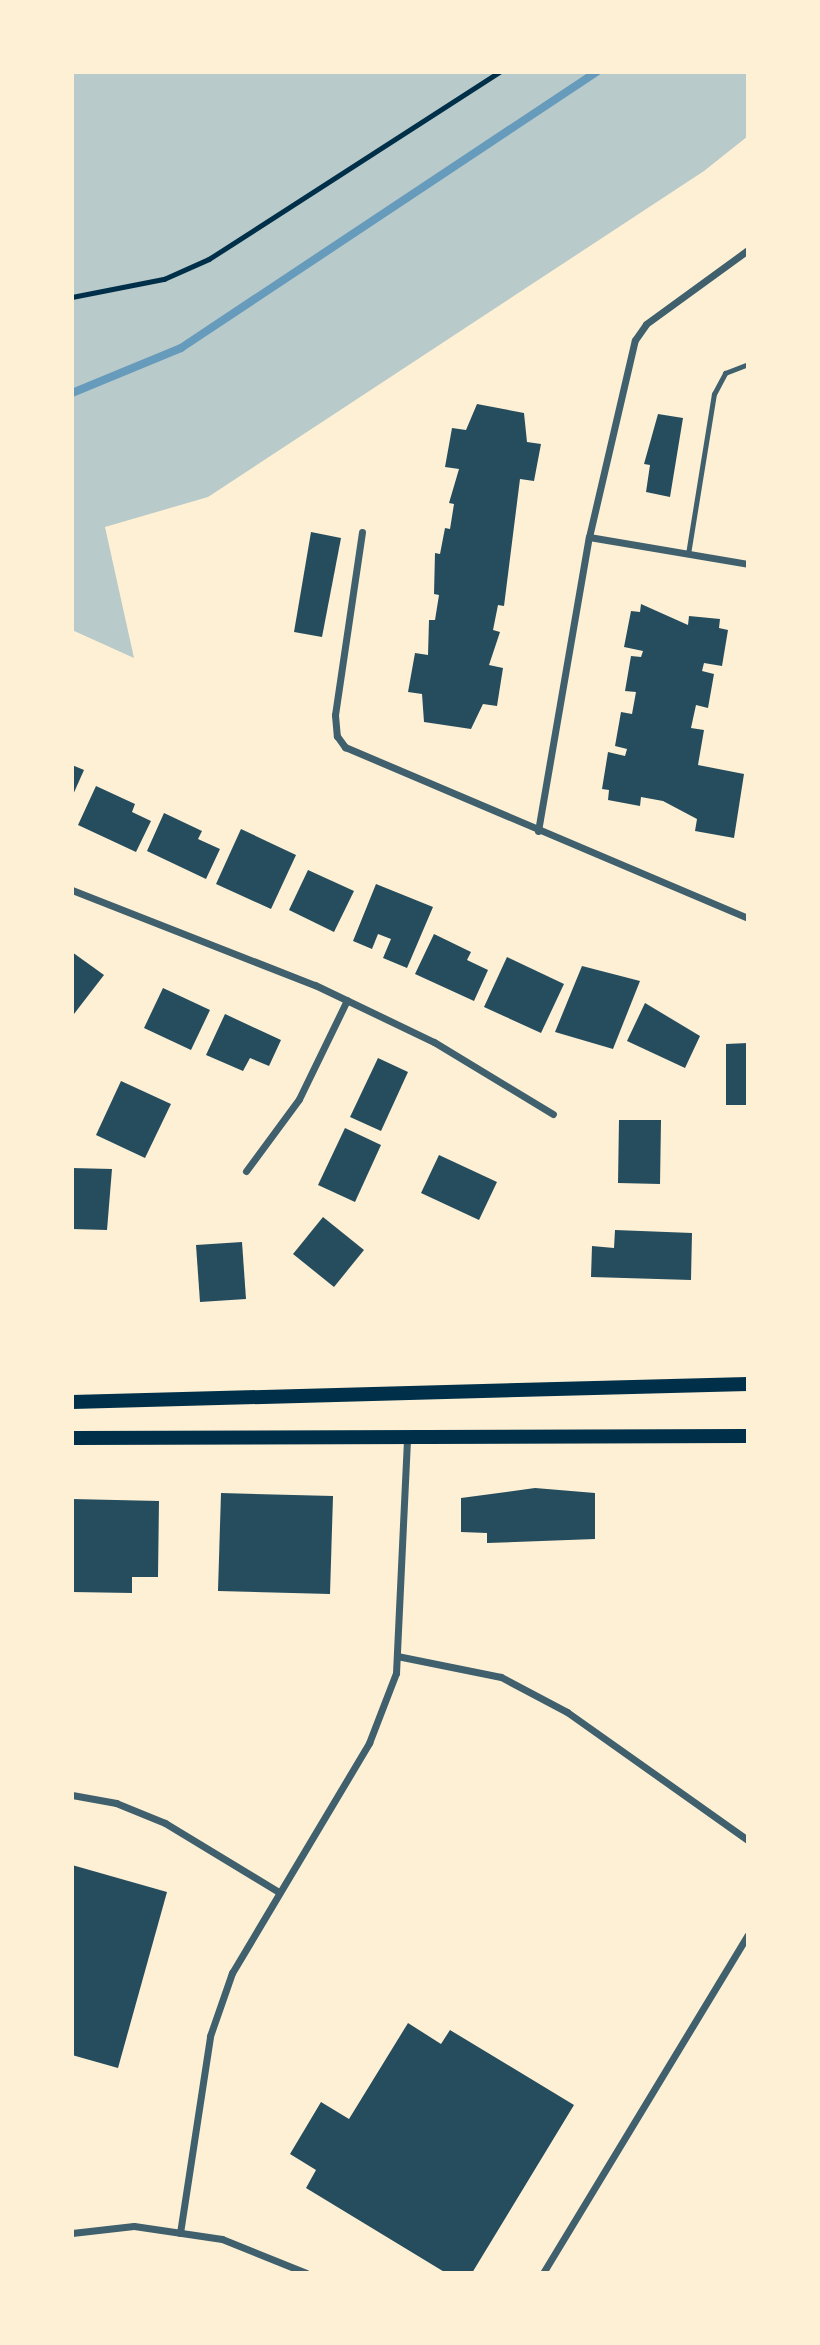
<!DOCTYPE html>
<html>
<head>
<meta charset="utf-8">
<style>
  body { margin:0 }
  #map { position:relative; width:820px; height:2345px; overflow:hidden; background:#fdf0d5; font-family:Mulish,sans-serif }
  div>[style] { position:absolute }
  .green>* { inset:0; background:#b9caca }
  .stream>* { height:8px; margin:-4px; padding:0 4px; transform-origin:4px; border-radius:4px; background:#669bbc }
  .building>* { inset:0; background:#264d5e }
  .path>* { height:4.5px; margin:-2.25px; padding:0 2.25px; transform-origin:2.25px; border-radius:2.25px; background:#003049 }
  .service>* { height:5px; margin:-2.5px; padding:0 2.5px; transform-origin:2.5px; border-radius:2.5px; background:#3f606c }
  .minor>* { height:7px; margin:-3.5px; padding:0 3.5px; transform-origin:3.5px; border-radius:3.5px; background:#3f606c }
  .secondary>* { height:14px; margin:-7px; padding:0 7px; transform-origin:7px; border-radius:7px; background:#003049 }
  span { translate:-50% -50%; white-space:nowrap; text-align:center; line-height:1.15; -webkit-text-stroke:6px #fdf0d5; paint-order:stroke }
  .frame { position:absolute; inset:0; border:74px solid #fdf0d5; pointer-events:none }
</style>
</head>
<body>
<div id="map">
  <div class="green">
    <i style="clip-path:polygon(72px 72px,748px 72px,748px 136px,704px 171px,208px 497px,105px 527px,134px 658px,72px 630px)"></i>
  </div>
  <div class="stream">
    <i style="left:72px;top:393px;width:118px;rotate:-22.4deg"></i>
    <i style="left:181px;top:348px;width:499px;rotate:-33.6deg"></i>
  </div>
  <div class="building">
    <i style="clip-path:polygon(477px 404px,524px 413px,527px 442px,541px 444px,534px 481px,520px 479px,504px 606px,498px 605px,493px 630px,500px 632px,489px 665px,503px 668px,497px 706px,483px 704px,471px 729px,424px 722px,422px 694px,408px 692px,415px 653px,428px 655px,429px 620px,435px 620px,439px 595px,434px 594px,435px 553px,440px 554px,445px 528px,450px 529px,454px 504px,449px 503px,459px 469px,445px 467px,452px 428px,466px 430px)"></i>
    <i style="clip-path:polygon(658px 414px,683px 418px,670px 497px,646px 492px,650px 465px,644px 464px)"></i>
    <i style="clip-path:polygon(311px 532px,341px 538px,322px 637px,294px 632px)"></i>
    <i style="clip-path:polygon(641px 604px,688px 625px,689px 616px,720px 619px,719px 628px,728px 630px,722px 666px,704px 663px,702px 671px,714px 674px,708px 708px,696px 705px,691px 728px,704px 730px,698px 765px,744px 774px,734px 838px,695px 831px,697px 819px,663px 801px,641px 797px,640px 806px,608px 800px,609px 790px,602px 789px,608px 752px,625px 756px,627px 749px,615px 746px,621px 712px,632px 714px,636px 692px,625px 691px,631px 656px,641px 657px,643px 651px,624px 647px,631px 611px,640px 612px)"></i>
    <i style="clip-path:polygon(72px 765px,84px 770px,72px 797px)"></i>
    <i style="clip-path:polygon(96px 786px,135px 804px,132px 812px,151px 821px,136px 852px,78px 825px)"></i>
    <i style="clip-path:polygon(164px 813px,202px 831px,198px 839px,220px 849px,206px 879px,147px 851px)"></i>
    <i style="clip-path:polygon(241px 829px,296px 855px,271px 909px,216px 884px)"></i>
    <i style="clip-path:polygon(308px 870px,354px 891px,334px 932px,289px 910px)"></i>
    <i style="clip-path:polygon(376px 884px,433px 907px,407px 968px,383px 958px,391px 939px,378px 934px,372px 949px,353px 941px)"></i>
    <i style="clip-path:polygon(434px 934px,471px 952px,467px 960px,488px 970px,474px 1001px,415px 974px)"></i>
    <i style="clip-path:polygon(72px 952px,104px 975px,74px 1014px,72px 1012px)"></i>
    <i style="clip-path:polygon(507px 957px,564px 984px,541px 1033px,484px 1007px)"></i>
    <i style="clip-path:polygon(582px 966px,640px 981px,613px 1049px,555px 1032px)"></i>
    <i style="clip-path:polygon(163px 988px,210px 1010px,191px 1050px,144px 1028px)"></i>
    <i style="clip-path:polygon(645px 1003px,700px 1036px,685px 1068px,627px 1041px)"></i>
    <i style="clip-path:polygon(225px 1014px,281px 1040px,269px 1066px,250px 1058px,243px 1071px,206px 1055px)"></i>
    <i style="clip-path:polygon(748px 1043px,748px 1105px,726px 1105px,726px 1044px)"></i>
    <i style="clip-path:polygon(378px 1058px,408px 1072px,381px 1131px,350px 1117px)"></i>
    <i style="clip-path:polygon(121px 1081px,171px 1104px,145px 1158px,96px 1135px)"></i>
    <i style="clip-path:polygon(619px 1120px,661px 1120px,660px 1184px,618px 1183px)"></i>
    <i style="clip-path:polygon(345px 1128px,381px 1145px,355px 1202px,318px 1185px)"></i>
    <i style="clip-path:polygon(439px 1155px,497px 1182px,479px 1220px,421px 1193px)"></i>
    <i style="clip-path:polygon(72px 1168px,112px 1169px,107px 1230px,72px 1229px)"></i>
    <i style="clip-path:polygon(323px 1217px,364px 1250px,334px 1287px,293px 1254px)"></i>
    <i style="clip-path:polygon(615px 1230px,692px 1233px,691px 1280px,591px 1277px,592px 1246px,614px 1248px)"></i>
    <i style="clip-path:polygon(242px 1242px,246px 1299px,200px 1302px,196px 1245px)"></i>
    <i style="clip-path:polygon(535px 1488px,595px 1493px,595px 1539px,487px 1543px,487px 1533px,461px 1532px,461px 1498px)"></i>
    <i style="clip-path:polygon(221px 1493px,333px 1496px,330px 1594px,218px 1591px)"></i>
    <i style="clip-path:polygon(72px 1499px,159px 1501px,158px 1577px,132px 1577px,132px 1593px,72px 1592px)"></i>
    <i style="clip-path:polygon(72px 1865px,167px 1892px,118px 2068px,72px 2055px)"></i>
    <i style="clip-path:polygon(408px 2023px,441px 2044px,450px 2030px,574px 2105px,472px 2273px,446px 2273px,306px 2188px,316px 2170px,290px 2154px,321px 2102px,349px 2119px)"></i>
  </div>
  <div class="path">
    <i style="left:72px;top:297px;width:94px;rotate:-11.1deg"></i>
    <i style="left:164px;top:279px;width:49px;rotate:-24deg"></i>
    <i style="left:209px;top:259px;width:345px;rotate:-32.8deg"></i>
  </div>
  <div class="service">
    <i style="left:688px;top:554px;width:162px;rotate:-80.8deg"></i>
    <i style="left:714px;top:394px;width:24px;rotate:-62deg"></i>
    <i style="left:725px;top:373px;width:25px;rotate:-21deg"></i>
  </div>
  <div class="minor">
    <i style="left:362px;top:532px;width:185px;rotate:98.4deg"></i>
    <i style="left:335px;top:715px;width:21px;rotate:85deg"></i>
    <i style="left:337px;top:736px;width:14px;rotate:54deg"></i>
    <i style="left:345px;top:747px;width:438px;rotate:23deg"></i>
    <i style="left:589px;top:537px;width:161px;rotate:9.6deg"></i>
    <i style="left:538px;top:831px;width:298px;rotate:-80.2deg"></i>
    <i style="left:589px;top:537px;width:202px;rotate:-76.9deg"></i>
    <i style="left:635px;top:340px;width:19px;rotate:-55deg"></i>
    <i style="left:646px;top:324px;width:126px;rotate:-36deg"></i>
    <i style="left:72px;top:890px;width:261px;rotate:21.4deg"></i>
    <i style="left:315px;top:985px;width:132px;rotate:25.6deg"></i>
    <i style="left:434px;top:1042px;width:139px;rotate:31.2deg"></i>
    <i style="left:246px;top:1171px;width:89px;rotate:-53.6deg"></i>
    <i style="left:299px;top:1099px;width:110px;rotate:-64.1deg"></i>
    <i style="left:397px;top:1656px;width:106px;rotate:11.4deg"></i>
    <i style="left:501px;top:1677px;width:75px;rotate:27.9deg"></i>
    <i style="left:567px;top:1712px;width:222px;rotate:35.3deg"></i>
    <i style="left:72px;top:1795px;width:45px;rotate:10.3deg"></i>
    <i style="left:116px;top:1803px;width:53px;rotate:22.2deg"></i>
    <i style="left:165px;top:1823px;width:133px;rotate:31.2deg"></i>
    <i style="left:72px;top:2233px;width:62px;rotate:-6.4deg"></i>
    <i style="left:134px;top:2226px;width:89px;rotate:8.4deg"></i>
    <i style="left:222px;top:2239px;width:91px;rotate:22deg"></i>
    <i style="left:180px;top:2233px;width:199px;rotate:-81.3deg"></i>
    <i style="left:210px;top:2036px;width:67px;rotate:-70.8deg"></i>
    <i style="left:232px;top:1973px;width:268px;rotate:-59.2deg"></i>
    <i style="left:369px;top:1743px;width:75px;rotate:-68.9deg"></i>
    <i style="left:396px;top:1673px;width:236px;rotate:-87.3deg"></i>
    <i style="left:543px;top:2273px;width:395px;rotate:-58.8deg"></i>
  </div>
  <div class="secondary">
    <i style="left:72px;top:1402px;width:676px;rotate:-1.53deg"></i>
    <i style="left:72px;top:1438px;width:676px;rotate:-0.17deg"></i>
  </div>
  <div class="frame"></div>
</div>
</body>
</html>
